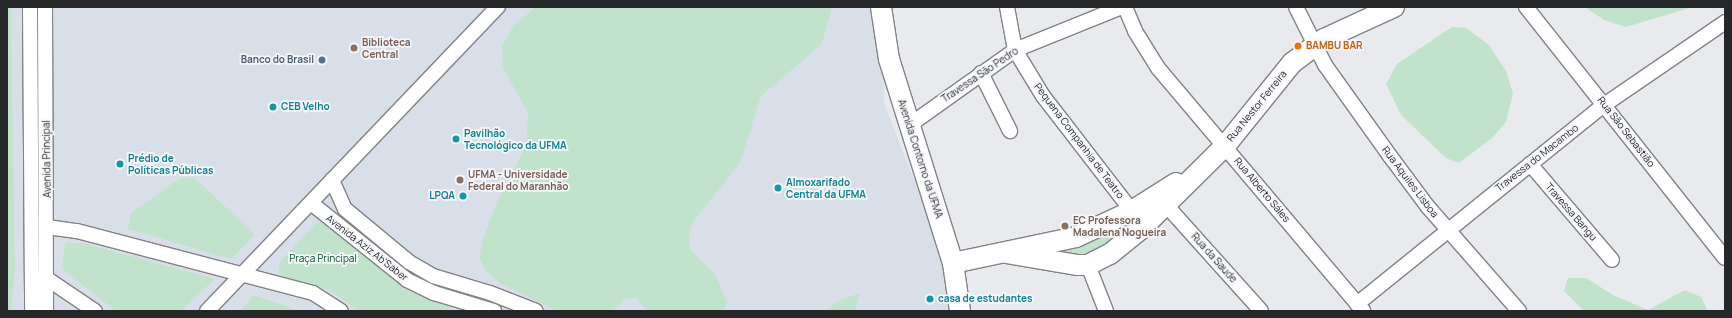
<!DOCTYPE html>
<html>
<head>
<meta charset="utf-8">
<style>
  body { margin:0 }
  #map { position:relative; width:1732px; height:318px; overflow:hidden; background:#e8eaed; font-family:Manrope,sans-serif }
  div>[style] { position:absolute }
  .built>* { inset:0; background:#d9dfe9 }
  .green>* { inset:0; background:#c1e3cc }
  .roads { filter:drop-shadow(1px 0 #818386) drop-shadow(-1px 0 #818386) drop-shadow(0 1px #818386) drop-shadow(0 -1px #818386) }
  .street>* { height:14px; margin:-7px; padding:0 7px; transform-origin:7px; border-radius:7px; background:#fff }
  .secondary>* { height:20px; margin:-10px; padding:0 10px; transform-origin:10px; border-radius:10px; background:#fff }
  .dots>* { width:11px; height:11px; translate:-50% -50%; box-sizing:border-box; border:2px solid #f5f7fa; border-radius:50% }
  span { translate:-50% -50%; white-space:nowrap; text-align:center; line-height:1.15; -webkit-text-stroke:3.5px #f5f7fa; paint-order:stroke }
  .education-label { font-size:10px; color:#785e54; font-weight:700 }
  .left { translate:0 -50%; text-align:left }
  .food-label { font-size:10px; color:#c56008; font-weight:700 }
  .service-label { font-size:10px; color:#4e5e75; font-weight:700 }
  .right { translate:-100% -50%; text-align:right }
  .street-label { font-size:10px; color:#262728 }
  .culture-label { font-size:10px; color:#0d838f; font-weight:700 }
  .park-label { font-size:10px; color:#024d2a }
  .frame { position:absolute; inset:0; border:8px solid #262728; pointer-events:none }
</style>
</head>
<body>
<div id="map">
  <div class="built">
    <i style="clip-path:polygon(7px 7px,883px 7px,884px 103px,944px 257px,951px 311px,7px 311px)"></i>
  </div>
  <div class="green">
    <i style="clip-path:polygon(7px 7px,11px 7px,15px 269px,11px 311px,7px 311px)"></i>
    <i style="clip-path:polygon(536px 7px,832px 7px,822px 44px,761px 96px,740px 163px,693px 222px,689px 235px,690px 249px,715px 274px,727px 302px,723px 311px,647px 311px,636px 298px,625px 299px,612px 311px,557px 311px,500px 283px,486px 271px,479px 258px,483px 240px,496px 204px,526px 146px,528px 113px,503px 68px,502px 45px,514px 25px)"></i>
    <i style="clip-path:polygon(1585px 7px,1693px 7px,1626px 27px,1604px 20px)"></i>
    <i style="clip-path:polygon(1452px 27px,1466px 28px,1489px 45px,1506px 71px,1513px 93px,1506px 122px,1492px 138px,1459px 163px,1446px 158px,1401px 115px,1386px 84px,1397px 64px)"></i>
    <i style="clip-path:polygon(194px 177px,255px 235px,231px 259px,128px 229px,131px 213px,180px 178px)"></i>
    <i style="clip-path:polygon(1156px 207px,1096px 253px,1075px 254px,1057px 252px)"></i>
    <i style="clip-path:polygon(323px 221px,407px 287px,450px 307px,448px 311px,358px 311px,331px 291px,282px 277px,279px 273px,279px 263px,315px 224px)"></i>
    <i style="clip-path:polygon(65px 243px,83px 243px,215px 279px,181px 311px,116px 311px,62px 269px)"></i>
    <i style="clip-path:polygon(1568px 278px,1586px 278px,1613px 295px,1648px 310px,1685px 290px,1701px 297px,1708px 311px,1584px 311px,1564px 291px)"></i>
    <i style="clip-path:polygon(860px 293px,855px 311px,824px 311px,840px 300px)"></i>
    <i style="clip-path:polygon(254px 295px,297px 310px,299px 311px,240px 311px)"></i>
  </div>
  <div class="roads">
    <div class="street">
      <i style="left:30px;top:7px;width:304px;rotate:89.6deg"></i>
      <i style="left:45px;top:7px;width:304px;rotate:89.8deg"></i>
      <i style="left:1007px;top:7px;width:44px;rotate:79.5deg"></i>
      <i style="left:1015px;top:50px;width:54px;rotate:58.7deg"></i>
      <i style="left:1043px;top:96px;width:145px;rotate:52.3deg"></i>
      <i style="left:1125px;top:7px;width:26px;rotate:67deg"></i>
      <i style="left:1135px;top:31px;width:44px;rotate:58.1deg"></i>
      <i style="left:1158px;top:68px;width:318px;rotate:49.8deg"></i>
      <i style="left:1296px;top:7px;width:65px;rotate:63.4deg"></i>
      <i style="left:1325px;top:65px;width:112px;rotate:54.5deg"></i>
      <i style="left:1390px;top:156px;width:64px;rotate:53.3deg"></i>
      <i style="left:1428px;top:207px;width:138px;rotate:48.8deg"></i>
      <i style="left:1526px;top:7px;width:320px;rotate:51.6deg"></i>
      <i style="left:981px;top:73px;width:65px;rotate:63.4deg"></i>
      <i style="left:911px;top:124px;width:128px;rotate:-35.4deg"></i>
      <i style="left:1015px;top:50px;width:115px;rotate:-21.9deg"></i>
      <i style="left:1530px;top:164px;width:126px;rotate:49.5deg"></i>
      <i style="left:332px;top:180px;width:32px;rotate:66deg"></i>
      <i style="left:345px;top:209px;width:83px;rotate:39.6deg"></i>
      <i style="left:409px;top:262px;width:28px;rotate:30deg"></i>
      <i style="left:433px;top:276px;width:59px;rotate:16.6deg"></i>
      <i style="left:490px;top:293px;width:49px;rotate:21.4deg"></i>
      <i style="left:311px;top:203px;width:123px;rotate:38.7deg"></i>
      <i style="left:407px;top:280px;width:30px;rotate:26deg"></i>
      <i style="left:434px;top:293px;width:63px;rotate:16.7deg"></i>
      <i style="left:1166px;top:205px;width:142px;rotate:48.1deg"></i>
      <i style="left:47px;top:227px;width:30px;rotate:8deg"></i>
      <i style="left:77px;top:231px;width:244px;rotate:14.7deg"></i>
      <i style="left:313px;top:293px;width:33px;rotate:33deg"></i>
      <i style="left:1088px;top:265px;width:49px;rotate:68.6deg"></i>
      <i style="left:39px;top:278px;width:7px"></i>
      <i style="left:46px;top:278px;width:59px;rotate:34deg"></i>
      <i style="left:1357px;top:304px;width:317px;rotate:-38.9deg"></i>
      <i style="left:1604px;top:105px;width:147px;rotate:-34.4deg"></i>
      <i style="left:207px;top:311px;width:421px;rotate:-46.3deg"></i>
    </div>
    <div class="secondary">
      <i style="left:881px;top:7px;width:53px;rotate:81.3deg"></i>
      <i style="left:889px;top:59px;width:214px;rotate:72.6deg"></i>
      <i style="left:953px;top:263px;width:49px;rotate:81.7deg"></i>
      <i style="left:1006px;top:253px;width:73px;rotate:9.5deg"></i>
      <i style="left:1078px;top:265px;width:10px"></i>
      <i style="left:1088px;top:265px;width:25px;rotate:-27deg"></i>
      <i style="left:1110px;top:254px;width:38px;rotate:-39deg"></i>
      <i style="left:1140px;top:230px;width:120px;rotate:-44.7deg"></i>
      <i style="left:1225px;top:146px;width:107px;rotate:-51.1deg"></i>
      <i style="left:1292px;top:63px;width:40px;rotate:-37deg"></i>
      <i style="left:1324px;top:39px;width:77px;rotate:-24.6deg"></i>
      <i style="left:953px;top:263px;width:126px;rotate:-11.9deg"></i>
      <i style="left:1076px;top:237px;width:62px;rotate:-24.9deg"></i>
      <i style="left:1132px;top:211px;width:52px;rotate:-32.5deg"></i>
    </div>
  </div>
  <div class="dots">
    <i style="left:1298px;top:46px;background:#e8710a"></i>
    <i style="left:354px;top:48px;background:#8d6e63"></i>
    <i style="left:322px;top:60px;background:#5c6f8a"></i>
    <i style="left:273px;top:107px;background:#0f9aa8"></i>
    <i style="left:456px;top:139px;background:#0f9aa8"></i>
    <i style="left:120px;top:164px;background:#0f9aa8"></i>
    <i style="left:460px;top:180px;background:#8d6e63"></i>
    <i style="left:778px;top:188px;background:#0f9aa8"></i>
    <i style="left:463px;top:196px;background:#0f9aa8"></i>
    <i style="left:1065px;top:226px;background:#8d6e63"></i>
    <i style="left:930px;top:299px;background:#0f9aa8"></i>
  </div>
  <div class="education-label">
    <span class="left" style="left:362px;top:48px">Biblioteca<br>Central</span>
    <span class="left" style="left:468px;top:180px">UFMA - Universidade<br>Federal do Maranhão</span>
    <span class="left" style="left:1073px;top:226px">EC Professora<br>Madalena Nogueira</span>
  </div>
  <div class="food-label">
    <span class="left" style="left:1306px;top:46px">BAMBU BAR</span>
  </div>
  <div class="service-label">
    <span class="right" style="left:314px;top:60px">Banco do Brasil</span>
  </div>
  <div class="street-label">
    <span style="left:980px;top:75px;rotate:-34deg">Travessa São Pedro</span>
    <span style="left:1257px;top:106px;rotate:-51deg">Rua Nestor Ferreira</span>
    <span style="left:1626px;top:132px;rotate:52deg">Rua São Sebastião</span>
    <span style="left:1079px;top:141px;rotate:53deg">Pequena Companhia de Teatro</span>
    <span style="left:1537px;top:158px;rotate:-38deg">Travessa do Macambo</span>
    <span style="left:47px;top:159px;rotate:-91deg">Avenida Principal</span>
    <span style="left:920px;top:159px;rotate:72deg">Avenida Contorno da UFMA</span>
    <span style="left:1410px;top:182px;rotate:53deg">Rua Aquiles Lisboa</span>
    <span style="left:1262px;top:190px;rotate:50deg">Rua Alberto Sáles</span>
    <span style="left:1571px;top:212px;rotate:49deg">Travessa Bangu</span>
    <span style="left:367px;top:248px;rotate:38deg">Avenida Aziz Ab'Saber</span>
    <span style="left:1214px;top:258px;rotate:48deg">Rua da Saude</span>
  </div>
  <div class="culture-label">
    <span class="left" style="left:281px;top:107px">CEB Velho</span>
    <span class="left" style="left:464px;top:139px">Pavilhão<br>Tecnológico da UFMA</span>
    <span class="left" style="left:128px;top:164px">Prédio de<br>Políticas Públicas</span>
    <span class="left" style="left:786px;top:188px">Almoxarifado<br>Central da UFMA</span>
    <span class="right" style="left:455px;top:196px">LPQA</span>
    <span class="left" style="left:938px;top:299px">casa de estudantes</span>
  </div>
  <div class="park-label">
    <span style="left:323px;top:259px">Praça Principal</span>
  </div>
  <div class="frame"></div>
</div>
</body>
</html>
